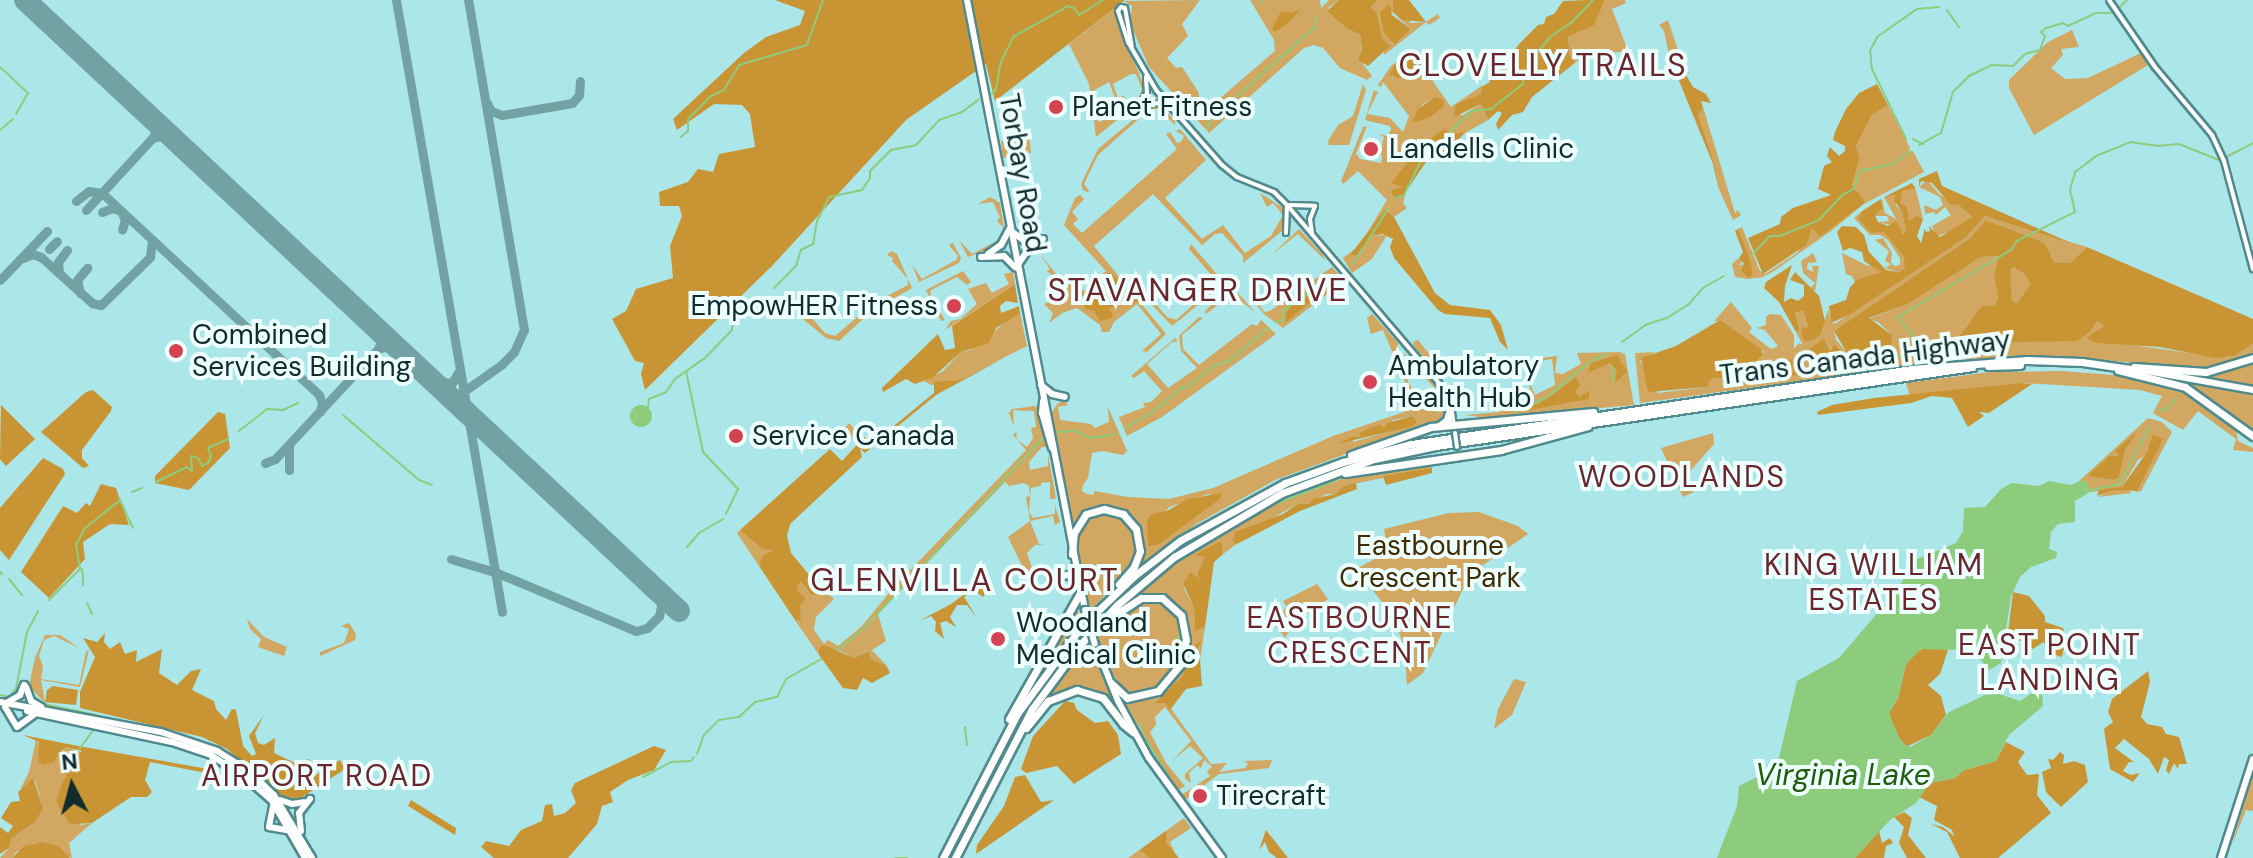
<!DOCTYPE html>
<html>
<head>
<meta charset="utf-8">
<style>
  body { margin:0 }
  #map { position:relative; width:2253px; height:858px; overflow:hidden; background:#abe6e9; font-family:"DM Sans",sans-serif }
  div>[style] { position:absolute }
  .green>* { inset:0; background:#d1a761 }
  .forest>* { inset:0; background:#c99534 }
  .water>* { inset:0; background:#8ecc7d }
  .round { border-radius:50% }
  .stream>* { height:2px; margin:-1px; padding:0 1px; transform-origin:1px; border-radius:1px; background:#8ecc7d }
  .taxiway>* { height:9px; margin:-4.5px; padding:0 4.5px; transform-origin:4.5px; border-radius:4.5px; background:#73a2a4 }
  .runway>* { height:22px; margin:-11px; padding:0 11px; transform-origin:11px; border-radius:11px; background:#73a2a4 }
  .roads { filter:drop-shadow(2px 0 #518a8c) drop-shadow(-2px 0 #518a8c) drop-shadow(0 2px #518a8c) drop-shadow(0 -2px #518a8c) }
  .secondary>* { height:4px; margin:-2px; padding:0 2px; transform-origin:2px; border-radius:2px; background:#fff }
  .primary>* { height:6px; margin:-3px; padding:0 3px; transform-origin:3px; border-radius:3px; background:#fff }
  .motorway>* { height:7px; margin:-3.5px; padding:0 3.5px; transform-origin:3.5px; border-radius:3.5px; background:#fff }
  .bridges { filter:drop-shadow(2px 0 #518a8c) drop-shadow(-2px 0 #518a8c) drop-shadow(0 2px #518a8c) drop-shadow(0 -2px #518a8c) }
  .secondary-bridge>* { height:4px; margin:-2px; padding:0 2px; transform-origin:2px; border-radius:2px; background:#fff }
  .primary-bridge>* { height:6px; margin:-3px; padding:0 3px; transform-origin:3px; border-radius:3px; background:#fff }
  .dots>* { width:22px; height:22px; translate:-50% -50%; box-sizing:border-box; border:4px solid #edffff; border-radius:50% }
  span { translate:-50% -50%; white-space:nowrap; text-align:center; line-height:1.15; -webkit-text-stroke:8px #edffff; paint-order:stroke }
  .poi-label { font-size:28px; color:#122b2c }
  .left { translate:0 -50%; text-align:left }
  .right { translate:-100% -50%; text-align:right }
  .street-label { font-size:28px; color:#122b2c }
  .park-label { font-size:28px; color:#412c02 }
  .neighbourhood-label { font-size:30px; color:#6c262b; letter-spacing:2px }
  .water-label { font-size:30px; color:#225c0b; font-style:italic }
  .quarter-label { font-size:32px; color:#6c262b; letter-spacing:2px }
  .north { position:absolute; left:32px; top:746px; width:80px; height:80px; -webkit-text-stroke:6px #edffff; paint-order:stroke; rotate:354deg; font-size:22px; font-weight:700; line-height:32px; text-align:center; color:#122b2c }
  .north::after { content:''; display:block; margin:auto; width:28px; height:36px; background:#122b2c; clip-path:polygon(50% 0,100% 100%,50% 72%,0 100%) }
</style>
</head>
<body>
<div id="map">
  <div class="green">
    <i style="clip-path:polygon(1200px 0,1182px 24px,1188px 36px,1167px 58px,1176px 68px,1182px 67px,1199px 93px,1198px 105px,1203px 113px,1275px 51px,1274px 40px,1250px 0,1320px 0,1321px 8px,1329px 0,1339px 0,1328px 8px,1349px 30px,1360px 34px,1363px 64px,1372px 76px,1367px 80px,1340px 68px,1323px 48px,1314px 45px,1304px 48px,1209px 133px,1149px 67px,1130px 23px,1132px 6px,1124px 1px)"></i>
    <i style="clip-path:polygon(evenodd,1378px 0,1393px 0,1411px 23px,1426px 22px,1438px 14px,1440px 18px,1429px 25px,1426px 22px,1379px 59px,1384px 55px,1383px 40px,1377px 13px,1371px 7px,1378px 0,1390px 10px,1411px 29px,1393px 45px,1382px 26px,1382px 17px,1390px 10px)"></i>
    <i style="clip-path:polygon(1605px 0,1625px 0,1626px 3px,1612px 9px,1628px 51px,1583px 56px,1576px 62px,1570px 57px,1568px 37px,1593px 25px)"></i>
    <i style="clip-path:polygon(1115px 8px,1145px 90px,1125px 112px,1122px 108px,1139px 97px,1142px 89px,1136px 74px,1131px 74px,1113px 84px,1118px 98px,1125px 95px,1118px 106px,1109px 82px,1091px 92px,1099px 113px,1096px 115px,1098px 122px,1117px 115px,1117px 120px,1096px 137px,1089px 84px,1069px 44px)"></i>
    <i style="clip-path:polygon(1668px 20px,1677px 47px,1689px 74px,1680px 75px,1669px 55px,1664px 31px,1659px 25px)"></i>
    <i style="clip-path:polygon(2072px 30px,2079px 47px,2061px 49px,2063px 55px,2051px 68px,2065px 79px,2088px 78px,2141px 53px,2148px 65px,2034px 135px,2009px 88px,2009px 80px,2048px 42px)"></i>
    <i style="clip-path:polygon(evenodd,1411px 50px,1451px 107px,1483px 85px,1481px 94px,1457px 104px,1461px 116px,1481px 104px,1488px 120px,1465px 133px,1447px 133px,1424px 144px,1429px 146px,1429px 151px,1422px 157px,1414px 155px,1395px 179px,1403px 187px,1391px 190px,1403px 196px,1406px 193px,1403px 203px,1407px 208px,1394px 217px,1386px 212px,1370px 229px,1357px 250px,1352px 254px,1357px 255px,1372px 236px,1387px 235px,1372px 259px,1352px 273px,1343px 258px,1359px 246px,1387px 200px,1358px 171px,1343px 184px,1341px 181px,1363px 127px,1367px 126px,1356px 154px,1360px 159px,1381px 163px,1382px 156px,1374px 153px,1380px 153px,1384px 137px,1380px 134px,1387px 136px,1391px 130px,1390px 126px,1365px 120px,1374px 90px,1378px 92px,1367px 114px,1390px 118px,1403px 132px,1409px 116px,1383px 82px,1381px 87px,1378px 85px,1391px 66px,1411px 50px,1411px 55px,1420px 66px,1418px 69px,1392px 77px,1394px 69px,1411px 55px,1411px 50px,1435px 97px,1441px 99px,1441px 107px,1414px 118px,1422px 105px,1435px 97px)"></i>
    <i style="clip-path:polygon(1363px 84px,1366px 90px,1349px 145px,1329px 145px,1328px 141px,1338px 125px,1353px 116px)"></i>
    <i style="clip-path:polygon(1152px 104px,1164px 108px,1175px 121px,1175px 125px,1158px 109px,1150px 109px,1098px 155px,1084px 184px,1090px 193px,1083px 190px,1081px 184px,1098px 149px)"></i>
    <i style="clip-path:polygon(1888px 105px,1910px 148px,1908px 152px,1913px 151px,1924px 172px,1864px 204px,1831px 231px,1774px 271px,1763px 277px,1748px 279px,1735px 277px,1732px 264px,1739px 258px,1742px 262px,1738px 266px,1744px 264px,1741px 271px,1753px 275px,1738px 229px,1742px 227px,1760px 271px,1765px 274px,1797px 253px,1812px 229px,1820px 237px,1866px 202px,1852px 187px,1860px 158px,1856px 146px,1872px 115px)"></i>
    <i style="clip-path:polygon(1703px 107px,1735px 213px,1738px 210px,1741px 215px,1733px 220px,1718px 187px,1715px 166px,1699px 123px,1698px 116px)"></i>
    <i style="clip-path:polygon(evenodd,1180px 129px,1206px 160px,1165px 198px,1202px 239px,1223px 225px,1245px 253px,1271px 236px,1283px 215px,1273px 203px,1267px 207px,1260px 193px,1283px 208px,1286px 215px,1282px 231px,1243px 263px,1243px 256px,1222px 233px,1215px 234px,1202px 245px,1153px 194px,1094px 246px,1166px 334px,1147px 352px,1142px 351px,1161px 334px,1137px 304px,1114px 322px,1109px 332px,1102px 332px,1100px 325px,1077px 308px,1062px 313px,1049px 323px,1053px 313px,1044px 304px,1055px 300px,1066px 287px,1047px 271px,1050px 269px,1040px 254px,1061px 280px,1068px 277px,1084px 291px,1106px 271px,1064px 225px,1075px 198px,1080px 195px,1084px 199px,1072px 212px,1078px 219px,1073px 224px,1082px 233px,1177px 149px,1166px 134px,1170px 132px,1177px 143px,1181px 142px,1184px 136px,1176px 131px,1180px 129px,1110px 272px,1128px 295px,1108px 309px,1111px 315px,1098px 315px,1090px 308px,1084px 308px,1082px 297px,1110px 272px)"></i>
    <i style="clip-path:polygon(1029px 135px,1031px 153px,1003px 158px,1001px 141px)"></i>
    <i style="clip-path:polygon(1927px 180px,1940px 195px,1958px 203px,1972px 217px,1957px 229px,1937px 236px,1932px 226px,1951px 215px,1945px 207px,1936px 215px,1934px 212px,1925px 214px,1924px 205px,1936px 210px,1943px 205px,1940px 197px,1919px 187px)"></i>
    <i style="clip-path:polygon(1915px 186px,1923px 219px,1910px 220px,1899px 204px,1902px 191px)"></i>
    <i style="clip-path:polygon(1896px 195px,1896px 205px,1902px 212px,1906px 231px,1903px 234px,1899px 227px,1878px 222px,1889px 221px,1887px 216px,1875px 216px,1882px 199px,1885px 213px,1896px 219px,1884px 197px)"></i>
    <i style="clip-path:polygon(990px 197px,1000px 203px,1005px 234px,996px 246px,968px 257px,959px 240px,972px 254px,1002px 238px,1003px 227px,997px 221px,1000px 217px,993px 202px,978px 204px)"></i>
    <i style="clip-path:polygon(1862px 211px,1858px 219px,1871px 233px,1884px 231px,1905px 258px,1905px 268px,1899px 272px,1885px 268px,1891px 264px,1885px 261px,1889px 251px,1875px 240px,1883px 238px,1892px 253px,1891px 262px,1894px 266px,1900px 265px,1900px 258px,1888px 240px,1880px 235px,1870px 235px,1854px 218px)"></i>
    <i style="clip-path:polygon(evenodd,1985px 216px,2087px 247px,2070px 263px,2054px 262px,2046px 245px,2038px 240px,1986px 220px,1970px 238px,1834px 331px,1836px 340px,1850px 356px,1884px 355px,1892px 335px,1878px 322px,1868px 319px,1908px 304px,1981px 257px,2000px 256px,1994px 277px,1998px 298px,1994px 306px,1988px 306px,1968px 324px,1955px 343px,2079px 338px,2091px 331px,2097px 321px,2104px 326px,2086px 339px,2221px 357px,2234px 356px,2253px 344px,2253px 355px,2198px 369px,2073px 357px,1960px 359px,1640px 403px,1635px 353px,1655px 352px,1640px 361px,1658px 393px,1707px 387px,1711px 379px,1737px 376px,1764px 352px,1720px 321px,1714px 321px,1731px 302px,1752px 328px,1749px 332px,1771px 349px,1778px 346px,1765px 330px,1757px 328px,1766px 325px,1766px 317px,1770px 314px,1781px 315px,1794px 335px,1794px 349px,1799px 343px,1803px 345px,1796px 332px,1800px 330px,1795px 313px,1803px 311px,1808px 328px,1821px 334px,1828px 309px,1831px 323px,1836px 323px,1965px 238px,1985px 216px,1826px 342px,1832px 351px,1834px 345px,1848px 360px,1827px 365px,1826px 342px)"></i>
    <i style="clip-path:polygon(1299px 229px,1323px 255px,1325px 260px,1298px 234px,1271px 255px)"></i>
    <i style="clip-path:polygon(953px 243px,961px 258px,959px 263px,919px 282px,912px 265px,922px 279px,956px 260px,958px 256px,949px 245px)"></i>
    <i style="clip-path:polygon(1191px 244px,1221px 279px,1214px 292px,1172px 326px,1137px 289px,1142px 288px,1167px 317px,1176px 320px,1212px 288px,1213px 277px,1189px 249px)"></i>
    <i style="clip-path:polygon(891px 251px,897px 254px,912px 288px,873px 310px,839px 341px,826px 338px,804px 320px,805px 311px,819px 305px,810px 316px,825px 333px,835px 336px,874px 303px,908px 285px,908px 279px,892px 261px,893px 258px,887px 255px)"></i>
    <i style="clip-path:polygon(1813px 253px,1817px 262px,1808px 263px,1807px 269px,1814px 272px,1812px 266px,1819px 266px,1815px 291px,1810px 289px,1815px 283px,1803px 273px,1801px 261px)"></i>
    <i style="clip-path:polygon(1842px 253px,1868px 266px,1870px 264px,1881px 272px,1855px 283px,1852px 276px,1846px 274px)"></i>
    <i style="clip-path:polygon(evenodd,1332px 267px,1343px 279px,1342px 283px,1283px 328px,1264px 314px,1256px 304px,1257px 301px,1264px 312px,1270px 311px,1332px 267px,1322px 286px,1327px 289px,1287px 321px,1287px 313px,1297px 298px,1322px 286px)"></i>
    <i style="clip-path:polygon(2013px 267px,2025px 274px,2032px 284px,2017px 303px,2012px 300px,2009px 269px)"></i>
    <i style="clip-path:polygon(963px 271px,971px 282px,967px 285px,957px 277px,931px 290px,930px 296px,945px 320px,941px 321px,926px 290px)"></i>
    <i style="clip-path:polygon(1013px 272px,1015px 284px,945px 330px,951px 321px,960px 319px,977px 304px,968px 289px,986px 283px,992px 293px,1009px 284px,1004px 274px)"></i>
    <i style="clip-path:polygon(1227px 290px,1238px 293px,1255px 312px,1232px 294px,1206px 314px,1205px 311px)"></i>
    <i style="clip-path:polygon(1020px 313px,1027px 346px,960px 380px,931px 385px,924px 381px,943px 371px,961px 352px,970px 350px,992px 334px,1011px 316px)"></i>
    <i style="clip-path:polygon(evenodd,1372px 314px,1398px 343px,1397px 353px,1407px 369px,1404px 372px,1421px 409px,1441px 412px,1445px 406px,1438px 391px,1407px 360px,1403px 352px,1437px 387px,1447px 410px,1442px 422px,1411px 430px,1275px 480px,1198px 523px,1140px 565px,1141px 534px,1124px 511px,1107px 506px,1090px 508px,1073px 527px,1051px 414px,1058px 403px,1065px 401px,1068px 405px,1058px 407px,1060px 420px,1091px 424px,1095px 428px,1109px 422px,1108px 407px,1127px 451px,1123px 455px,1102px 451px,1092px 453px,1088px 478px,1083px 485px,1082px 491px,1087px 494px,1093px 495px,1095px 491px,1128px 497px,1169px 499px,1213px 488px,1333px 436px,1413px 409px,1415px 405px,1383px 330px,1371px 334px,1367px 318px,1372px 314px,1412px 416px,1415px 424px,1353px 442px,1353px 436px,1359px 437px,1361px 433px,1379px 424px,1384px 430px,1393px 420px,1412px 416px,1372px 314px,1208px 494px,1219px 499px,1158px 545px,1147px 542px,1169px 507px,1208px 494px)"></i>
    <i style="clip-path:polygon(1199px 317px,1203px 318px,1182px 335px,1183px 349px,1199px 365px,1252px 324px,1257px 326px,1261px 320px,1276px 334px,1162px 417px,1127px 436px,1119px 417px,1145px 407px,1143px 403px,1151px 402px,1162px 391px,1144px 371px,1134px 378px,1131px 376px,1175px 338px,1178px 341px,1172px 342px,1147px 364px,1168px 388px,1197px 368px,1181px 351px,1179px 336px)"></i>
    <i style="clip-path:polygon(1418px 340px,1438px 365px,1481px 357px,1461px 362px,1440px 376px,1414px 346px,1413px 342px)"></i>
    <i style="clip-path:polygon(1619px 352px,1625px 354px,1634px 405px,1486px 418px,1466px 415px,1499px 412px,1516px 406px,1530px 398px,1529px 382px,1535px 395px,1555px 385px,1552px 359px,1533px 362px,1532px 365px,1530px 362px,1533px 359px,1557px 356px,1555px 373px,1563px 374px,1581px 364px,1577px 353px)"></i>
    <i style="clip-path:polygon(2253px 361px,2253px 386px,2189px 374px,2220px 372px)"></i>
    <i style="clip-path:polygon(2062px 371px,2137px 377px,2178px 389px,2236px 430px,2238px 441px,2253px 448px,2253px 452px,2233px 450px,2236px 439px,2198px 411px,2183px 430px,2153px 413px,2162px 396px,2140px 390px,2022px 383px,1913px 395px,1909px 394px,1906px 383px,1990px 372px)"></i>
    <i style="clip-path:polygon(2169px 378px,2253px 393px,2253px 434px,2189px 387px)"></i>
    <i style="clip-path:polygon(1034px 406px,1037px 407px,1047px 447px,1042px 447px,1029px 462px,1030px 470px,1048px 466px,1048px 454px,1056px 499px,1050px 499px,1050px 482px,1041px 483px,1041px 486px,1031px 488px,1029px 512px,1033px 518px,1055px 514px,1055px 505px,1060px 522px,1055px 525px,1053px 516px,1030px 521px,1039px 544px,1046px 544px,1035px 545px,1027px 553px,1033px 571px,1025px 572px,1008px 537px,1030px 521px,1026px 497px,1030px 496px,1029px 486px,1024px 483px,1009px 486px,1005px 482px,878px 614px,886px 641px,872px 650px,886px 665px,871px 659px,867px 651px,854px 658px,838px 650px,819px 648px,819px 655px,795px 620px,801px 620px,797px 588px,800px 581px,808px 592px,816px 593px,816px 583px,834px 599px,816px 617px,814px 630px,824px 644px,828px 640px,838px 646px,862px 626px,893px 588px,1026px 450px,1013px 435px,1016px 432px,1017px 440px,1027px 447px,1033px 438px,1031px 428px,1036px 427px,1034px 411px,1013px 410px,1014px 427px,1009px 413px,1012px 409px)"></i>
    <i style="clip-path:polygon(evenodd,2148px 418px,2162px 422px,2172px 432px,2141px 491px,2135px 492px,2156px 449px,2138px 460px,2122px 487px,2132px 493px,2098px 497px,2112px 490px,2090px 492px,2088px 483px,2079px 481px,2148px 418px,2137px 433px,2126px 448px,2119px 477px,2113px 480px,2089px 476px,2109px 456px,2120px 456px,2137px 433px)"></i>
    <i style="clip-path:polygon(849px 423px,857px 432px,844px 446px,830px 437px,834px 432px,839px 435px)"></i>
    <i style="clip-path:polygon(1713px 433px,1714px 444px,1683px 479px,1694px 492px,1683px 497px,1661px 448px)"></i>
    <i style="clip-path:polygon(1429px 464px,1432px 468px,1343px 486px,1335px 494px,1326px 494px,1309px 504px,1299px 503px,1233px 541px,1235px 545px,1222px 555px,1223px 545px,1197px 555px,1206px 557px,1197px 572px,1200px 581px,1191px 572px,1184px 588px,1194px 608px,1195px 630px,1205px 627px,1200px 660px,1195px 659px,1200px 645px,1192px 648px,1184px 676px,1154px 702px,1167px 703px,1211px 764px,1227px 763px,1219px 772px,1245px 768px,1248px 764px,1244px 761px,1272px 760px,1269px 768px,1219px 774px,1186px 799px,1191px 810px,1180px 796px,1210px 776px,1207px 771px,1212px 767px,1204px 760px,1201px 768px,1197px 765px,1189px 773px,1191px 783px,1185px 779px,1185px 774px,1203px 758px,1190px 746px,1172px 761px,1191px 741px,1165px 707px,1155px 717px,1156px 725px,1150px 732px,1166px 763px,1185px 786px,1177px 791px,1124px 701px,1164px 689px,1177px 674px,1188px 635px,1185px 619px,1177px 606px,1163px 597px,1132px 596px,1198px 546px,1282px 501px,1356px 474px)"></i>
    <i style="clip-path:polygon(1100px 512px,1120px 515px,1132px 526px,1139px 545px,1132px 566px,1090px 611px,1076px 537px,1088px 517px)"></i>
    <i style="clip-path:polygon(1479px 512px,1518px 526px,1528px 534px,1480px 567px,1472px 582px,1463px 589px,1423px 673px,1407px 685px,1404px 646px,1393px 616px,1356px 569px,1388px 552px,1384px 529px,1449px 513px)"></i>
    <i style="clip-path:polygon(740px 530px,773px 549px,773px 553px,762px 556px,759px 566px,737px 533px)"></i>
    <i style="clip-path:polygon(1317px 584px,1328px 599px,1294px 623px,1285px 638px,1275px 625px,1267px 630px,1274px 623px,1272px 615px,1275px 618px,1287px 607px,1283px 601px)"></i>
    <i style="clip-path:polygon(1146px 600px,1161px 600px,1177px 612px,1184px 638px,1177px 665px,1166px 682px,1153px 691px,1127px 696px,1113px 674px,1096px 632px)"></i>
    <i style="clip-path:polygon(1076px 607px,1081px 621px,1020px 702px,1046px 653px)"></i>
    <i style="clip-path:polygon(247px 619px,264px 637px,287px 647px,284px 656px,258px 647px,261px 639px,250px 629px)"></i>
    <i style="clip-path:polygon(349px 623px,356px 634px,355px 640px,320px 656px,320px 652px,344px 643px,349px 629px,341px 626px)"></i>
    <i style="clip-path:polygon(45px 635px,60px 635px,79px 648px,54px 636px,44px 640px,39px 656px,43px 666px,41px 679px,79px 685px,86px 652px,89px 650px,80px 687px,41px 680px,45px 703px,29px 686px,35px 658px)"></i>
    <i style="clip-path:polygon(1088px 641px,1115px 708px,1094px 691px,1074px 688px,1055px 693px,1035px 712px)"></i>
    <i style="clip-path:polygon(1514px 679px,1526px 682px,1512px 715px,1494px 729px,1498px 709px)"></i>
    <i style="clip-path:polygon(36px 740px,40px 745px,39px 762px,54px 762px,65px 747px,82px 752px,74px 761px,56px 802px,81px 825px,92px 823px,69px 843px,72px 858px,35px 843px,16px 852px,12px 858px,0 858px,9px 848px,12px 838px,35px 822px,42px 805px,35px 780px,27px 788px,21px 788px,29px 772px)"></i>
    <i style="clip-path:polygon(2253px 774px,2253px 811px,2246px 810px,2232px 845px)"></i>
    <i style="clip-path:polygon(1184px 818px,1191px 828px,1170px 842px,1177px 858px,1128px 858px)"></i>
  </div>
  <div class="forest">
    <i style="clip-path:polygon(775px 0,1125px 0,995px 101px,986px 64px,906px 120px,772px 266px,645px 390px,641px 374px,644px 363px,635px 361px,612px 319px,626px 311px,636px 289px,673px 278px,670px 246px,682px 216px,679px 206px,660px 206px,659px 192px,688px 182px,698px 169px,713px 172px,719px 154px,755px 147px,750px 114px,742px 105px,714px 104px,677px 130px,673px 119px,744px 53px,766px 37px,800px 25px,805px 11px)"></i>
    <i style="clip-path:polygon(1339px 0,1378px 0,1371px 7px,1377px 13px,1383px 40px,1390px 46px,1368px 66px,1358px 60px,1362px 50px,1360px 34px,1349px 30px,1327px 11px)"></i>
    <i style="clip-path:polygon(1393px 0,1409px 0,1426px 22px,1402px 20px,1393px 11px)"></i>
    <i style="clip-path:polygon(1587px 0,1605px 0,1594px 25px,1568px 37px,1570px 57px,1576px 62px,1532px 97px,1523px 112px,1512px 115px,1498px 130px,1496px 124px,1502px 113px,1498px 111px,1488px 120px,1481px 104px,1454px 117px,1456px 104px,1481px 94px,1482px 87px,1490px 82px,1489px 80px,1503px 67px,1519px 44px,1538px 25px,1544px 24px,1546px 17px,1554px 14px,1563px 1px)"></i>
    <i style="clip-path:polygon(1390px 4px,1392px 15px,1411px 29px,1394px 45px,1383px 31px,1380px 12px)"></i>
    <i style="clip-path:polygon(1301px 9px,1287px 24px,1275px 32px,1272px 29px,1281px 11px,1291px 13px)"></i>
    <i style="clip-path:polygon(1410px 55px,1421px 73px,1409px 72px,1399px 78px,1389px 75px,1397px 62px,1402px 64px,1401px 59px)"></i>
    <i style="clip-path:polygon(1669px 56px,1680px 74px,1686px 75px,1693px 87px,1706px 94px,1711px 103px,1701px 101px,1703px 107px,1698px 116px,1715px 166px,1718px 187px,1713px 164px)"></i>
    <i style="clip-path:polygon(1877px 84px,1888px 105px,1872px 115px,1856px 146px,1860px 158px,1852px 186px,1866px 202px,1820px 237px,1812px 229px,1806px 245px,1763px 274px,1748px 238px,1780px 224px,1781px 217px,1793px 208px,1831px 195px,1818px 189px,1824px 166px,1832px 162px,1827px 156px,1830px 147px,1839px 156px,1845px 151px,1845px 146px,1833px 140px,1835px 132px,1846px 109px,1859px 93px)"></i>
    <i style="clip-path:polygon(1435px 97px,1443px 99px,1444px 106px,1430px 117px,1412px 123px,1418px 109px)"></i>
    <i style="clip-path:polygon(1445px 128px,1448px 133px,1465px 133px,1445px 152px,1428px 159px,1403px 196px,1394px 198px,1391px 190px,1403px 187px,1391px 183px,1412px 157px,1422px 157px,1429px 147px,1417px 149px)"></i>
    <i style="clip-path:polygon(1937px 171px,1942px 186px,2071px 243px,1985px 216px,1965px 238px,1849px 315px,1831px 323px,1829px 306px,1846px 300px,1850px 287px,1857px 280px,1881px 272px,1864px 261px,1862px 252px,1850px 248px,1843px 251px,1837px 232px,1842px 226px,1856px 227px,1864px 235px,1869px 252px,1886px 270px,1899px 272px,1905px 268px,1904px 257px,1884px 232px,1871px 233px,1858px 219px,1862px 211px,1881px 199px,1882px 209px,1875px 215px,1878px 222px,1888px 226px,1896px 221px,1903px 234px,1906px 231px,1902px 212px,1894px 200px,1896px 195px,1884px 197px,1912px 183px,1915px 188px,1902px 191px,1900px 204px,1906px 206px,1909px 220px,1917px 216px,1923px 219px,1917px 236px,1921px 243px,1925px 228px,1926px 232px,1930px 231px,1929px 226px,1940px 237px,1972px 217px,1958px 204px,1951px 205px,1932px 183px,1921px 181px,1919px 187px,1919px 179px)"></i>
    <i style="clip-path:polygon(1385px 210px,1394px 217px,1435px 293px,1450px 305px,1490px 310px,1501px 325px,1508px 350px,1500px 342px,1490px 318px,1445px 314px,1438px 310px,1394px 258px,1390px 247px,1393px 239px,1382px 234px,1372px 236px,1357px 255px,1350px 255px)"></i>
    <i style="clip-path:polygon(evenodd,1986px 220px,2038px 240px,2046px 245px,2054px 262px,2070px 263px,2087px 247px,2253px 319px,2253px 344px,2234px 356px,2215px 358px,2160px 347px,2097px 343px,2086px 338px,2104px 326px,2097px 321px,2091px 331px,2077px 341px,1954px 343px,1982px 306px,1994px 306px,1998px 298px,1994px 277px,1999px 256px,1981px 257px,1908px 304px,1869px 318px,1892px 335px,1891px 345px,1884px 355px,1851px 360px,1834px 331px,1970px 238px,1986px 220px,2013px 267px,2025px 274px,2031px 284px,2017px 303px,2012px 300px,2010px 270px,2013px 267px)"></i>
    <i style="clip-path:polygon(1738px 229px,1750px 260px,1753px 275px,1748px 277px,1741px 271px,1744px 264px,1739px 258px,1743px 252px,1735px 231px)"></i>
    <i style="clip-path:polygon(1792px 265px,1785px 286px,1784px 302px,1791px 298px,1798px 301px,1804px 296px,1804px 285px,1790px 280px,1795px 272px,1819px 296px,1825px 321px,1821px 334px,1813px 340px,1805px 341px,1802px 336px,1801px 329px,1808px 327px,1803px 311px,1795px 313px,1800px 330px,1796px 332px,1779px 302px,1764px 288px,1766px 282px)"></i>
    <i style="clip-path:polygon(1110px 272px,1138px 301px,1135px 303px,1128px 295px,1109px 309px,1113px 315px,1111px 318px,1100px 321px,1094px 311px,1084px 308px,1083px 294px)"></i>
    <i style="clip-path:polygon(1015px 284px,1018px 303px,1006px 301px,1000px 306px,1001px 313px,1019px 306px,1020px 313px,996px 328px,989px 343px,961px 352px,932px 378px,915px 384px,906px 379px,883px 392px,882px 388px,938px 334px,945px 350px,955px 348px,952px 326px)"></i>
    <i style="clip-path:polygon(1319px 286px,1328px 288px,1285px 323px,1286px 313px,1297px 298px)"></i>
    <i style="clip-path:polygon(1720px 320px,1761px 349px,1763px 355px,1737px 376px,1711px 379px,1707px 387px,1648px 392px,1641px 358px,1676px 346px)"></i>
    <i style="clip-path:polygon(1824px 339px,1831px 351px,1834px 344px,1849px 360px,1821px 366px,1808px 350px)"></i>
    <i style="clip-path:polygon(1617px 355px,1627px 371px,1619px 380px,1615px 381px,1617px 370px,1610px 363px,1588px 373px,1591px 363px)"></i>
    <i style="clip-path:polygon(1004px 358px,936px 395px,865px 453px,860px 448px,862px 457px,790px 524px,787px 536px,791px 553px,816px 583px,817px 589px,817px 594px,811px 595px,800px 581px,797px 590px,805px 598px,800px 606px,801px 620px,795px 620px,759px 566px,762px 556px,773px 550px,763px 549px,740px 530px,830px 449px,842px 461px,864px 437px,873px 443px,934px 393px,934px 382px,960px 380px)"></i>
    <i style="clip-path:polygon(1790px 359px,1803px 374px,1755px 382px,1765px 375px)"></i>
    <i style="clip-path:polygon(1576px 377px,1580px 385px,1575px 392px,1580px 397px,1589px 391px,1589px 399px,1524px 411px,1550px 397px)"></i>
    <i style="clip-path:polygon(2021px 383px,2032px 384px,1989px 413px,1979px 412px,1984px 416px,1968px 427px,1952px 398px,1932px 396px,1911px 403px,1818px 415px,1817px 412px,1832px 405px,1874px 398px)"></i>
    <i style="clip-path:polygon(93px 390px,112px 407px,111px 411px,82px 450px,82px 458px,89px 466px,83px 468px,41px 432px,86px 392px)"></i>
    <i style="clip-path:polygon(1px 405px,35px 439px,6px 466px,0 459px)"></i>
    <i style="clip-path:polygon(218px 412px,225px 414px,230px 448px,189px 490px,155px 483px,155px 476px)"></i>
    <i style="clip-path:polygon(1412px 416px,1417px 422px,1413px 426px,1337px 444px,1353px 436px,1359px 437px,1360px 433px,1379px 424px,1384px 428px,1387px 423px)"></i>
    <i style="clip-path:polygon(2138px 431px,2126px 448px,2119px 477px,2113px 480px,2088px 476px,2109px 456px,2119px 456px,2116px 450px)"></i>
    <i style="clip-path:polygon(2153px 435px,2163px 439px,2137px 491px,2114px 490px,2097px 496px,2099px 490px,2122px 487px,2147px 452px)"></i>
    <i style="clip-path:polygon(43px 458px,63px 469px,65px 474px,9px 560px,0 550px,0 508px)"></i>
    <i style="clip-path:polygon(1432px 468px,1432px 473px,1386px 485px,1383px 476px)"></i>
    <i style="clip-path:polygon(1356px 483px,1357px 489px,1300px 511px,1235px 545px,1233px 541px,1235px 532px,1283px 514px,1299px 503px,1309px 504px,1313px 499px,1335px 494px,1343px 486px)"></i>
    <i style="clip-path:polygon(101px 484px,116px 488px,129px 525px,110px 524px,83px 542px,85px 559px,49px 598px,21px 572px,63px 506px,77px 513px,86px 503px,90px 506px)"></i>
    <i style="clip-path:polygon(1222px 493px,1220px 499px,1158px 545px,1148px 546px,1147px 521px,1151px 514px,1167px 511px,1187px 499px)"></i>
    <i style="clip-path:polygon(1219px 542px,1223px 544px,1222px 555px,1214px 562px,1205px 627px,1195px 631px,1194px 608px,1183px 583px,1191px 572px,1199px 579px,1197px 573px,1205px 557px,1195px 555px)"></i>
    <i style="clip-path:polygon(985px 579px,996px 594px,987px 593px,983px 597px,975px 591px,964px 597px,977px 618px,967px 605px,957px 605px,950px 617px,956px 627px,946px 621px,940px 623px,944px 639px,935px 631px,936px 622px,931px 616px,919px 621px,951px 604px)"></i>
    <i style="clip-path:polygon(2013px 592px,2029px 596px,2045px 616px,2045px 622px,2063px 628px,2066px 638px,2062px 657px,2056px 655px,2043px 642px,2033px 649px,2008px 633px)"></i>
    <i style="clip-path:polygon(105px 633px,104px 642px,110px 649px,120px 642px,125px 654px,137px 650px,136px 662px,162px 649px,159px 673px,177px 685px,191px 671px,201px 669px,192px 690px,214px 701px,216px 709px,226px 720px,232px 709px,236px 710px,243px 746px,252px 756px,256px 754px,249px 736px,264px 715px,255px 733px,258px 743px,264px 745px,275px 738px,274px 753px,297px 764px,308px 759px,316px 765px,312px 773px,314px 776px,340px 760px,345px 769px,295px 802px,283px 798px,227px 749px,202px 737px,80px 708px,80px 692px,95px 657px,83px 638px,97px 642px)"></i>
    <i style="clip-path:polygon(1201px 640px,1196px 657px,1200px 660px,1202px 686px,1186px 689px,1170px 710px,1166px 703px,1154px 703px,1183px 676px,1192px 648px)"></i>
    <i style="clip-path:polygon(824px 645px,854px 658px,868px 651px,871px 659px,886px 665px,890px 673px,872px 683px,863px 678px,857px 690px,843px 688px,819px 655px,819px 648px)"></i>
    <i style="clip-path:polygon(1927px 647px,1948px 650px,1940px 674px,1928px 685px,1941px 696px,1946px 715px,1931px 735px,1906px 747px,1892px 729px,1889px 713px,1898px 698px,1906px 664px,1916px 652px)"></i>
    <i style="clip-path:polygon(2148px 671px,2150px 682px,2141px 717px,2147px 724px,2162px 727px,2166px 734px,2179px 737px,2187px 764px,2179px 764px,2178px 769px,2174px 763px,2169px 774px,2166px 770px,2169px 760px,2164px 757px,2158px 774px,2149px 759px,2124px 739px,2115px 748px,2134px 762px,2129px 762px,2123px 771px,2131px 775px,2140px 773px,2133px 782px,2110px 769px,2104px 729px,2113px 722px,2108px 712px,2112px 699px)"></i>
    <i style="clip-path:polygon(53px 686px,78px 690px,76px 705px,45px 702px,47px 690px)"></i>
    <i style="clip-path:polygon(1065px 701px,1074px 703px,1077px 710px,1095px 723px,1108px 721px,1118px 735px,1121px 754px,1074px 784px,1057px 766px,1026px 773px,1021px 769px,1033px 736px)"></i>
    <i style="clip-path:polygon(23px 735px,73px 745px,214px 770px,201px 772px,150px 762px,145px 780px,152px 792px,147px 797px,131px 797px,92px 823px,75px 824px,69px 823px,56px 802px,63px 781px,82px 751px,65px 747px,54px 762px,43px 765px,38px 762px,39px 742px)"></i>
    <i style="clip-path:polygon(2006px 742px,2025px 752px,2018px 762px,2027px 775px,2039px 774px,2037px 795px,2051px 813px,1998px 858px,1960px 858px,1947px 832px,1931px 824px,1943px 827px,1954px 836px,1952px 830px,1934px 820px,1937px 806px,1919px 797px,1930px 783px,1955px 778px,1964px 770px,1996px 761px)"></i>
    <i style="clip-path:polygon(654px 746px,666px 750px,654px 770px,628px 780px,610px 792px,613px 802px,602px 806px,597px 824px,568px 858px,494px 858px,481px 847px,486px 841px,509px 846px,521px 830px,542px 821px,545px 805px,552px 804px,554px 816px,565px 813px,576px 803px,571px 790px,575px 783px)"></i>
    <i style="clip-path:polygon(2060px 752px,2064px 755px,2063px 764px,2074px 761px,2085px 765px,2088px 782px,2061px 807px,2046px 792px,2042px 772px,2051px 768px,2048px 759px,2053px 760px)"></i>
    <i style="clip-path:polygon(1025px 775px,1041px 802px,1054px 800px,976px 854px,977px 845px,1004px 806px,1015px 777px)"></i>
    <i style="clip-path:polygon(33px 778px,43px 808px,35px 822px,12px 838px,9px 848px,0 854px,0 827px,8px 833px,13px 826px,1px 818px,11px 802px,20px 801px,18px 792px)"></i>
    <i style="clip-path:polygon(411px 800px,456px 828px,455px 835px,408px 806px)"></i>
    <i style="clip-path:polygon(1904px 812px,1912px 818px,1908px 835px,1926px 858px,1907px 858px,1899px 843px,1904px 827px,1894px 817px)"></i>
    <i style="clip-path:polygon(1266px 830px,1288px 858px,1277px 858px,1269px 852px,1265px 842px,1259px 850px)"></i>
    <i style="clip-path:polygon(1166px 831px,1166px 843px,1179px 858px,1150px 858px,1140px 850px)"></i>
    <i style="clip-path:polygon(1879px 831px,1882px 843px,1890px 838px,1893px 843px,1886px 846px,1884px 858px,1855px 858px)"></i>
    <i style="clip-path:polygon(42px 842px,58px 846px,70px 858px,12px 858px,24px 846px)"></i>
  </div>
  <div class="water">
    <i class="round" style="left:630px;top:405px;width:22px;height:22px"></i>
    <i style="clip-path:polygon(2082px 480px,2088px 483px,2090px 492px,2075px 501px,2075px 522px,2058px 524px,2051px 532px,2049px 549px,2057px 552px,2056px 558px,2031px 567px,2020px 577px,2011px 597px,2001px 663px,1989px 670px,1981px 660px,1960px 650px,1921px 649px,1906px 664px,1898px 698px,1889px 713px,1901px 742px,1910px 747px,1931px 735px,1949px 712px,1985px 695px,1999px 694px,2020px 701px,2035px 691px,2042px 695px,2043px 706px,2009px 735px,1996px 761px,1964px 770px,1955px 778px,1930px 783px,1916px 803px,1891px 819px,1855px 858px,1717px 858px,1737px 806px,1739px 786px,1773px 769px,1779px 758px,1797px 681px,1839px 658px,1897px 590px,1915px 560px,1956px 543px,1963px 531px,1964px 508px,1985px 507px,2001px 489px,2012px 483px,2039px 486px,2049px 481px,2071px 485px)"></i>
  </div>
  <div class="stream">
    <i style="left:1261px;top:3px;width:3px;rotate:-90deg"></i>
    <i style="left:2118px;top:9px;width:13px;rotate:-45deg"></i>
    <i style="left:1947px;top:10px;width:21px;rotate:55deg"></i>
    <i style="left:0;top:67px;width:38px;rotate:43deg"></i>
    <i style="left:28px;top:93px;width:24px;rotate:120deg"></i>
    <i style="left:992px;top:94px;width:6px;rotate:-51deg"></i>
    <i style="left:996px;top:89px;width:27px;rotate:-80deg"></i>
    <i style="left:1001px;top:62px;width:28px;rotate:-64deg"></i>
    <i style="left:1013px;top:37px;width:63px;rotate:-29.4deg"></i>
    <i style="left:1068px;top:6px;width:6px;rotate:18deg"></i>
    <i style="left:1074px;top:8px;width:9px;rotate:54deg"></i>
    <i style="left:1079px;top:15px;width:28px;rotate:-32deg"></i>
    <i style="left:1208px;top:129px;width:9px;rotate:-77deg"></i>
    <i style="left:1210px;top:120px;width:140px;rotate:-41.5deg"></i>
    <i style="left:1315px;top:27px;width:11px;rotate:-85deg"></i>
    <i style="left:0;top:130px;width:17px;rotate:-40deg"></i>
    <i style="left:681px;top:137px;width:9px;rotate:-41deg"></i>
    <i style="left:688px;top:131px;width:12px;rotate:-90deg"></i>
    <i style="left:688px;top:119px;width:33px;rotate:-45deg"></i>
    <i style="left:711px;top:96px;width:14px;rotate:-25deg"></i>
    <i style="left:724px;top:90px;width:29px;rotate:-59deg"></i>
    <i style="left:739px;top:65px;width:71px;rotate:-16.4deg"></i>
    <i style="left:807px;top:45px;width:48px;rotate:-70.4deg"></i>
    <i style="left:1906px;top:139px;width:78px;rotate:-115.9deg"></i>
    <i style="left:1872px;top:69px;width:18px;rotate:-96deg"></i>
    <i style="left:1870px;top:51px;width:16px;rotate:-63deg"></i>
    <i style="left:1877px;top:37px;width:49px;rotate:-35deg"></i>
    <i style="left:1917px;top:9px;width:22px;rotate:-5deg"></i>
    <i style="left:1913px;top:139px;width:11px;rotate:27deg"></i>
    <i style="left:1919px;top:145px;width:25px;rotate:-29deg"></i>
    <i style="left:1941px;top:133px;width:43px;rotate:-73.7deg"></i>
    <i style="left:1953px;top:92px;width:23px;rotate:-45deg"></i>
    <i style="left:1969px;top:76px;width:25px;rotate:-26deg"></i>
    <i style="left:1992px;top:65px;width:21px;rotate:3deg"></i>
    <i style="left:2013px;top:66px;width:17px;rotate:-45deg"></i>
    <i style="left:2025px;top:54px;width:16px;rotate:-15deg"></i>
    <i style="left:2040px;top:50px;width:15px;rotate:-70deg"></i>
    <i style="left:2045px;top:36px;width:6px;rotate:-135deg"></i>
    <i style="left:2041px;top:32px;width:6px;rotate:-39deg"></i>
    <i style="left:2046px;top:28px;width:18px;rotate:-16deg"></i>
    <i style="left:2063px;top:23px;width:6px;rotate:31deg"></i>
    <i style="left:2068px;top:26px;width:31px;rotate:-25deg"></i>
    <i style="left:2096px;top:13px;width:15px"></i>
    <i style="left:2226px;top:157px;width:30px;rotate:-27deg"></i>
    <i style="left:1395px;top:198px;width:9px;rotate:-18deg"></i>
    <i style="left:1404px;top:195px;width:34px;rotate:-64deg"></i>
    <i style="left:1419px;top:164px;width:60px;rotate:-45.7deg"></i>
    <i style="left:1461px;top:121px;width:16px;rotate:-40deg"></i>
    <i style="left:1473px;top:111px;width:18px;rotate:-6deg"></i>
    <i style="left:1491px;top:109px;width:39px;rotate:-38deg"></i>
    <i style="left:1522px;top:85px;width:23px;rotate:-72deg"></i>
    <i style="left:1529px;top:63px;width:33px;rotate:-51deg"></i>
    <i style="left:1550px;top:37px;width:25px;rotate:-34deg"></i>
    <i style="left:1571px;top:23px;width:32px;rotate:-46deg"></i>
    <i style="left:1752px;top:255px;width:26px;rotate:-47deg"></i>
    <i style="left:1770px;top:236px;width:10px"></i>
    <i style="left:1780px;top:236px;width:42px;rotate:-22.3deg"></i>
    <i style="left:1819px;top:220px;width:34px;rotate:-47deg"></i>
    <i style="left:1842px;top:195px;width:13px;rotate:-27deg"></i>
    <i style="left:1854px;top:189px;width:19px;rotate:-72deg"></i>
    <i style="left:1860px;top:171px;width:34px;rotate:-12deg"></i>
    <i style="left:1893px;top:164px;width:22px;rotate:-36deg"></i>
    <i style="left:1353px;top:264px;width:65px;rotate:-57.5deg"></i>
    <i style="left:774px;top:288px;width:31px;rotate:-45deg"></i>
    <i style="left:796px;top:266px;width:17px;rotate:-73deg"></i>
    <i style="left:801px;top:250px;width:13px;rotate:-27deg"></i>
    <i style="left:813px;top:244px;width:23px;rotate:-80deg"></i>
    <i style="left:817px;top:221px;width:27px;rotate:-63deg"></i>
    <i style="left:829px;top:197px;width:34px;rotate:-12deg"></i>
    <i style="left:862px;top:190px;width:14px;rotate:-56deg"></i>
    <i style="left:870px;top:178px;width:7px;rotate:-90deg"></i>
    <i style="left:870px;top:171px;width:30px;rotate:-45deg"></i>
    <i style="left:891px;top:150px;width:25px;rotate:-11deg"></i>
    <i style="left:916px;top:145px;width:34px;rotate:-47deg"></i>
    <i style="left:939px;top:120px;width:24px;rotate:-19deg"></i>
    <i style="left:962px;top:112px;width:21px;rotate:-37deg"></i>
    <i style="left:1275px;top:322px;width:9px;rotate:-13deg"></i>
    <i style="left:1284px;top:320px;width:10px;rotate:-96deg"></i>
    <i style="left:1283px;top:310px;width:64px;rotate:-32.2deg"></i>
    <i style="left:1622px;top:342px;width:29px;rotate:-36deg"></i>
    <i style="left:1645px;top:325px;width:23px;rotate:-18deg"></i>
    <i style="left:1667px;top:318px;width:26px;rotate:-32deg"></i>
    <i style="left:1689px;top:304px;width:21px;rotate:-49deg"></i>
    <i style="left:1703px;top:288px;width:24px;rotate:-30deg"></i>
    <i style="left:1611px;top:366px;width:16px;rotate:79deg"></i>
    <i style="left:686px;top:371px;width:83px;rotate:78.1deg"></i>
    <i style="left:703px;top:452px;width:51px;rotate:46.6deg"></i>
    <i style="left:738px;top:489px;width:28px;rotate:116deg"></i>
    <i style="left:1828px;top:374px;width:4px;rotate:-14deg"></i>
    <i style="left:1838px;top:374px;width:5px;rotate:-127deg"></i>
    <i style="left:1835px;top:370px;width:12px;rotate:-35deg"></i>
    <i style="left:1845px;top:363px;width:65px;rotate:-8deg"></i>
    <i style="left:1909px;top:354px;width:15px;rotate:-53deg"></i>
    <i style="left:1918px;top:342px;width:32px;rotate:-129deg"></i>
    <i style="left:1898px;top:317px;width:131px;rotate:-30.7deg"></i>
    <i style="left:2011px;top:250px;width:11px;rotate:-56deg"></i>
    <i style="left:2017px;top:241px;width:65px;rotate:-26.6deg"></i>
    <i style="left:2075px;top:212px;width:23px;rotate:-103deg"></i>
    <i style="left:2070px;top:190px;width:19px;rotate:-74deg"></i>
    <i style="left:2075px;top:172px;width:26px;rotate:-37deg"></i>
    <i style="left:2096px;top:156px;width:37px;rotate:-22deg"></i>
    <i style="left:2130px;top:142px;width:27px;rotate:8deg"></i>
    <i style="left:2157px;top:146px;width:22px;rotate:-5deg"></i>
    <i style="left:2179px;top:144px;width:43px;rotate:21.8deg"></i>
    <i style="left:1763px;top:403px;width:78px;rotate:-8.9deg"></i>
    <i style="left:648px;top:408px;width:9px;rotate:-84deg"></i>
    <i style="left:649px;top:399px;width:18px;rotate:-22deg"></i>
    <i style="left:666px;top:392px;width:16px;rotate:-55deg"></i>
    <i style="left:675px;top:379px;width:35px;rotate:-35deg"></i>
    <i style="left:704px;top:359px;width:40px;rotate:-46deg"></i>
    <i style="left:732px;top:330px;width:11px;rotate:-85deg"></i>
    <i style="left:733px;top:319px;width:8px;rotate:-23deg"></i>
    <i style="left:740px;top:316px;width:9px;rotate:-72deg"></i>
    <i style="left:743px;top:307px;width:23px;rotate:-25deg"></i>
    <i style="left:2159px;top:411px;width:8px;rotate:-14deg"></i>
    <i style="left:2167px;top:409px;width:13px;rotate:-48deg"></i>
    <i style="left:1515px;top:412px;width:35px;rotate:-25deg"></i>
    <i style="left:1547px;top:397px;width:57px;rotate:-39.3deg"></i>
    <i style="left:1591px;top:361px;width:17px;rotate:-24deg"></i>
    <i style="left:343px;top:415px;width:100px;rotate:40.5deg"></i>
    <i style="left:419px;top:480px;width:14px;rotate:21deg"></i>
    <i style="left:1125px;top:428px;width:30px;rotate:-30deg"></i>
    <i style="left:1151px;top:413px;width:41px;rotate:-39.1deg"></i>
    <i style="left:1183px;top:387px;width:4px;rotate:14deg"></i>
    <i style="left:1187px;top:388px;width:34px;rotate:-40deg"></i>
    <i style="left:1213px;top:366px;width:17px;rotate:-17deg"></i>
    <i style="left:1229px;top:361px;width:52px;rotate:-40.4deg"></i>
    <i style="left:239px;top:431px;width:36px;rotate:-38deg"></i>
    <i style="left:267px;top:409px;width:16px;rotate:4deg"></i>
    <i style="left:283px;top:410px;width:17px;rotate:-25deg"></i>
    <i style="left:1055px;top:432px;width:20px;rotate:-3deg"></i>
    <i style="left:1075px;top:431px;width:17px;rotate:24deg"></i>
    <i style="left:1091px;top:438px;width:25px;rotate:-9deg"></i>
    <i style="left:1393px;top:460px;width:43px;rotate:-12.1deg"></i>
    <i style="left:1381px;top:463px;width:8px;rotate:-14deg"></i>
    <i style="left:156px;top:482px;width:34px;rotate:-26deg"></i>
    <i style="left:187px;top:467px;width:6px;rotate:39deg"></i>
    <i style="left:192px;top:471px;width:15px;rotate:-94deg"></i>
    <i style="left:191px;top:456px;width:7px;rotate:16deg"></i>
    <i style="left:198px;top:458px;width:9px;rotate:63deg"></i>
    <i style="left:202px;top:466px;width:7px;rotate:-27deg"></i>
    <i style="left:208px;top:463px;width:8px;rotate:-67deg"></i>
    <i style="left:211px;top:456px;width:9px;rotate:-111deg"></i>
    <i style="left:208px;top:448px;width:22px;rotate:-24deg"></i>
    <i style="left:2090px;top:490px;width:31px;rotate:-11deg"></i>
    <i style="left:2120px;top:484px;width:64px;rotate:-63deg"></i>
    <i style="left:132px;top:492px;width:11px;rotate:-22deg"></i>
    <i style="left:119px;top:498px;width:33px;rotate:65deg"></i>
    <i style="left:1263px;top:509px;width:90px;rotate:-21.4deg"></i>
    <i style="left:687px;top:547px;width:18px;rotate:-49deg"></i>
    <i style="left:699px;top:533px;width:28px;rotate:-30deg"></i>
    <i style="left:82px;top:569px;width:10px;rotate:84deg"></i>
    <i style="left:0;top:572px;width:3px;rotate:45deg"></i>
    <i style="left:1156px;top:577px;width:41px;rotate:-37.1deg"></i>
    <i style="left:9px;top:579px;width:21px;rotate:51deg"></i>
    <i style="left:83px;top:585px;width:4px;rotate:-90deg"></i>
    <i style="left:1142px;top:591px;width:6px;rotate:-59deg"></i>
    <i style="left:49px;top:600px;width:44px;rotate:-45deg"></i>
    <i style="left:80px;top:569px;width:24px;rotate:-99deg"></i>
    <i style="left:76px;top:545px;width:18px;rotate:-63deg"></i>
    <i style="left:84px;top:529px;width:45px;rotate:-38.7deg"></i>
    <i style="left:1155px;top:601px;width:13px;rotate:27deg"></i>
    <i style="left:87px;top:603px;width:12px;rotate:66deg"></i>
    <i style="left:1106px;top:625px;width:11px;rotate:-41deg"></i>
    <i style="left:1174px;top:643px;width:13px;rotate:-58deg"></i>
    <i style="left:838px;top:650px;width:34px;rotate:-40deg"></i>
    <i style="left:864px;top:628px;width:261px;rotate:-46.7deg"></i>
    <i style="left:1058px;top:679px;width:23px;rotate:-49deg"></i>
    <i style="left:30px;top:688px;width:11px;rotate:63deg"></i>
    <i style="left:35px;top:698px;width:11px;rotate:34deg"></i>
    <i style="left:44px;top:704px;width:53px;rotate:11.9deg"></i>
    <i style="left:0;top:695px;width:9px;rotate:13deg"></i>
    <i style="left:9px;top:697px;width:11px;rotate:-49deg"></i>
    <i style="left:16px;top:689px;width:58px;rotate:-79.1deg"></i>
    <i style="left:27px;top:632px;width:24px;rotate:-62deg"></i>
    <i style="left:1141px;top:724px;width:9px;rotate:84deg"></i>
    <i style="left:1142px;top:733px;width:61px;rotate:58.4deg"></i>
    <i style="left:965px;top:727px;width:18px;rotate:84deg"></i>
    <i style="left:78px;top:751px;width:26px;rotate:-54deg"></i>
    <i style="left:697px;top:754px;width:20px;rotate:-70deg"></i>
    <i style="left:704px;top:735px;width:21px;rotate:-45deg"></i>
    <i style="left:719px;top:720px;width:20px;rotate:-9deg"></i>
    <i style="left:739px;top:717px;width:22px;rotate:-43deg"></i>
    <i style="left:755px;top:702px;width:23px;rotate:-13deg"></i>
    <i style="left:777px;top:697px;width:20px;rotate:-63deg"></i>
    <i style="left:786px;top:679px;width:40px;rotate:-29.7deg"></i>
    <i style="left:643px;top:777px;width:32px;rotate:-28deg"></i>
    <i style="left:671px;top:762px;width:20px;rotate:-3deg"></i>
    <i style="left:691px;top:761px;width:5px;rotate:-53deg"></i>
    <i style="left:895px;top:858px;width:12px"></i>
  </div>
  <div class="taxiway">
    <i style="left:396px;top:0;width:621px;rotate:80.17deg"></i>
    <i style="left:487px;top:103px;width:9px;rotate:63deg"></i>
    <i style="left:491px;top:111px;width:12px;rotate:20deg"></i>
    <i style="left:502px;top:115px;width:71px;rotate:-9.7deg"></i>
    <i style="left:572px;top:103px;width:11px;rotate:-49deg"></i>
    <i style="left:579px;top:95px;width:14px;rotate:-86deg"></i>
    <i style="left:153px;top:138px;width:11px;rotate:-15deg"></i>
    <i style="left:164px;top:135px;width:13px;rotate:27deg"></i>
    <i style="left:76px;top:201px;width:16px;rotate:-38deg"></i>
    <i style="left:89px;top:191px;width:13px;rotate:9deg"></i>
    <i style="left:102px;top:193px;width:296px;rotate:42.9deg"></i>
    <i style="left:319px;top:395px;width:9px;rotate:69deg"></i>
    <i style="left:322px;top:403px;width:9px;rotate:103deg"></i>
    <i style="left:86px;top:210px;width:100px;rotate:-47.4deg"></i>
    <i style="left:154px;top:136px;width:9px;rotate:-77deg"></i>
    <i style="left:156px;top:127px;width:11px;rotate:-117deg"></i>
    <i style="left:102px;top:212px;width:11px;rotate:-22deg"></i>
    <i style="left:112px;top:208px;width:9px;rotate:18deg"></i>
    <i style="left:121px;top:211px;width:10px;rotate:66deg"></i>
    <i style="left:125px;top:220px;width:10px;rotate:107deg"></i>
    <i style="left:49px;top:249px;width:11px;rotate:-45deg"></i>
    <i style="left:23px;top:258px;width:11px;rotate:-22deg"></i>
    <i style="left:33px;top:254px;width:9px;rotate:21deg"></i>
    <i style="left:41px;top:257px;width:69px;rotate:42deg"></i>
    <i style="left:92px;top:303px;width:9px;rotate:13deg"></i>
    <i style="left:101px;top:305px;width:69px;rotate:-44.4deg"></i>
    <i style="left:150px;top:257px;width:16px;rotate:-83deg"></i>
    <i style="left:59px;top:273px;width:11px;rotate:-95deg"></i>
    <i style="left:58px;top:262px;width:15px;rotate:-53deg"></i>
    <i style="left:0;top:280px;width:68px;rotate:-46.2deg"></i>
    <i style="left:80px;top:293px;width:13px;rotate:-103deg"></i>
    <i style="left:77px;top:280px;width:16px;rotate:-50deg"></i>
    <i style="left:378px;top:349px;width:13px;rotate:-18deg"></i>
    <i style="left:390px;top:345px;width:13px;rotate:29deg"></i>
    <i style="left:433px;top:381px;width:19px;rotate:6deg"></i>
    <i style="left:452px;top:383px;width:16px;rotate:-60deg"></i>
    <i style="left:442px;top:389px;width:19px;rotate:16deg"></i>
    <i style="left:460px;top:394px;width:50px;rotate:-35.3deg"></i>
    <i style="left:501px;top:365px;width:18px;rotate:-45deg"></i>
    <i style="left:514px;top:352px;width:24px;rotate:-66deg"></i>
    <i style="left:524px;top:330px;width:335px;rotate:-99.6deg"></i>
    <i style="left:265px;top:463px;width:11px;rotate:-22deg"></i>
    <i style="left:275px;top:459px;width:151px;rotate:-46.9deg"></i>
    <i style="left:378px;top:349px;width:11px;rotate:-68deg"></i>
    <i style="left:382px;top:339px;width:13px;rotate:-117deg"></i>
    <i style="left:289px;top:470px;width:25px;rotate:-90deg"></i>
    <i style="left:451px;top:559px;width:46px;rotate:16.5deg"></i>
    <i style="left:495px;top:572px;width:153px;rotate:22.7deg"></i>
    <i style="left:636px;top:631px;width:11px;rotate:-15deg"></i>
    <i style="left:647px;top:628px;width:17px;rotate:-45deg"></i>
    <i style="left:659px;top:616px;width:14px;rotate:-78deg"></i>
    <i style="left:662px;top:602px;width:16px;rotate:-117deg"></i>
  </div>
  <div class="runway">
    <i style="left:25px;top:0;width:895px;rotate:43.05deg"></i>
  </div>
  <div class="roads">
    <div class="secondary">
      <i style="left:2109px;top:0;width:81px;rotate:55.5deg"></i>
      <i style="left:2155px;top:67px;width:89px;rotate:50deg"></i>
      <i style="left:2212px;top:135px;width:29px;rotate:65deg"></i>
      <i style="left:2224px;top:161px;width:112px;rotate:75deg"></i>
      <i style="left:1125px;top:8px;width:4px;rotate:-166deg"></i>
      <i style="left:1121px;top:7px;width:5px;rotate:127deg"></i>
      <i style="left:1118px;top:11px;width:33px;rotate:72deg"></i>
      <i style="left:1128px;top:42px;width:56px;rotate:59.7deg"></i>
      <i style="left:1156px;top:90px;width:100px;rotate:48.7deg"></i>
      <i style="left:1222px;top:165px;width:19px;rotate:39deg"></i>
      <i style="left:1237px;top:177px;width:40px;rotate:22deg"></i>
      <i style="left:1274px;top:192px;width:18px;rotate:45deg"></i>
      <i style="left:1287px;top:205px;width:234px;rotate:49.5deg"></i>
      <i style="left:1439px;top:383px;width:25px;rotate:61deg"></i>
      <i style="left:1451px;top:405px;width:28px;rotate:82deg"></i>
      <i style="left:1125px;top:8px;width:39px;rotate:80deg"></i>
      <i style="left:1141px;top:103px;width:12px;rotate:-59deg"></i>
      <i style="left:1147px;top:93px;width:16px;rotate:-94deg"></i>
      <i style="left:1134px;top:109px;width:19px;rotate:-18deg"></i>
      <i style="left:1152px;top:103px;width:15px;rotate:4deg"></i>
      <i style="left:1290px;top:205px;width:25px;rotate:2deg"></i>
      <i style="left:1315px;top:206px;width:14px;rotate:111deg"></i>
      <i style="left:1310px;top:219px;width:15px;rotate:82deg"></i>
      <i style="left:1286px;top:233px;width:26px;rotate:-88deg"></i>
    </div>
    <div class="primary">
      <i style="left:967px;top:0;width:621px;rotate:79.05deg"></i>
      <i style="left:1011px;top:231px;width:17px;rotate:36deg"></i>
      <i style="left:1025px;top:241px;width:18px;rotate:-6deg"></i>
      <i style="left:988px;top:254px;width:16px;rotate:-35deg"></i>
      <i style="left:1001px;top:245px;width:19px;rotate:-62deg"></i>
      <i style="left:981px;top:257px;width:23px;rotate:-2deg"></i>
      <i style="left:1004px;top:256px;width:16px;rotate:45deg"></i>
      <i style="left:1017px;top:266px;width:27px;rotate:-56deg"></i>
      <i style="left:2141px;top:370px;width:114px;rotate:10.1deg"></i>
      <i style="left:1041px;top:385px;width:14px;rotate:39deg"></i>
      <i style="left:1052px;top:394px;width:13px;rotate:13deg"></i>
      <i style="left:1043px;top:401px;width:12px;rotate:95deg"></i>
      <i style="left:1042px;top:413px;width:36px;rotate:74deg"></i>
      <i style="left:1050px;top:579px;width:18px;rotate:-13deg"></i>
      <i style="left:1068px;top:575px;width:11px;rotate:38deg"></i>
      <i style="left:1095px;top:644px;width:61px;rotate:68deg"></i>
      <i style="left:1118px;top:701px;width:65px;rotate:61.5deg"></i>
      <i style="left:1149px;top:758px;width:124px;rotate:53.9deg"></i>
      <i style="left:26px;top:687px;width:15px;rotate:70deg"></i>
      <i style="left:31px;top:701px;width:12px;rotate:31deg"></i>
      <i style="left:0;top:702px;width:164px;rotate:10.6deg"></i>
      <i style="left:161px;top:732px;width:59px;rotate:18.7deg"></i>
      <i style="left:217px;top:751px;width:39px;rotate:32deg"></i>
      <i style="left:250px;top:772px;width:33px;rotate:44deg"></i>
      <i style="left:274px;top:795px;width:74px;rotate:58.9deg"></i>
      <i style="left:8px;top:702px;width:14px;rotate:-30deg"></i>
      <i style="left:20px;top:695px;width:11px;rotate:-68deg"></i>
      <i style="left:5px;top:707px;width:23px;rotate:59deg"></i>
      <i style="left:17px;top:727px;width:24px;rotate:-36deg"></i>
      <i style="left:27px;top:711px;width:148px;rotate:12.1deg"></i>
      <i style="left:172px;top:742px;width:41px;rotate:18.4deg"></i>
      <i style="left:211px;top:755px;width:42px;rotate:33.3deg"></i>
      <i style="left:246px;top:778px;width:35px;rotate:41deg"></i>
      <i style="left:272px;top:801px;width:66px;rotate:59.9deg"></i>
      <i style="left:280px;top:800px;width:13px;rotate:18deg"></i>
      <i style="left:292px;top:804px;width:12px;rotate:-9deg"></i>
      <i style="left:273px;top:806px;width:21px;rotate:101deg"></i>
      <i style="left:269px;top:827px;width:22px;rotate:10deg"></i>
      <i style="left:301px;top:831px;width:18px;rotate:-96deg"></i>
      <i style="left:299px;top:813px;width:18px;rotate:-52deg"></i>
      <i style="left:2221px;top:858px;width:104px;rotate:-72.1deg"></i>
    </div>
    <div class="motorway">
      <i style="left:1988px;top:366px;width:32px;rotate:-2deg"></i>
      <i style="left:2134px;top:367px;width:72px;rotate:4deg"></i>
      <i style="left:2206px;top:372px;width:49px;rotate:-16.6deg"></i>
      <i style="left:2118px;top:370px;width:69px;rotate:14.2deg"></i>
      <i style="left:2185px;top:387px;width:84px;rotate:35.8deg"></i>
      <i style="left:1439px;top:426px;width:10px;rotate:-37deg"></i>
      <i style="left:1447px;top:420px;width:16px;rotate:-75deg"></i>
      <i style="left:1351px;top:455px;width:85px;rotate:-19.3deg"></i>
      <i style="left:1431px;top:427px;width:163px;rotate:-5.3deg"></i>
      <i style="left:1345px;top:473px;width:158px;rotate:-8.4deg"></i>
      <i style="left:1501px;top:450px;width:90px;rotate:-15.4deg"></i>
      <i style="left:1072px;top:554px;width:21px;rotate:-85deg"></i>
      <i style="left:1074px;top:533px;width:22px;rotate:-58deg"></i>
      <i style="left:1086px;top:514px;width:19px;rotate:-16deg"></i>
      <i style="left:1104px;top:509px;width:20px;rotate:15deg"></i>
      <i style="left:1123px;top:514px;width:20px;rotate:49deg"></i>
      <i style="left:1136px;top:529px;width:22px;rotate:80deg"></i>
      <i style="left:1140px;top:551px;width:17px;rotate:111deg"></i>
      <i style="left:1134px;top:567px;width:23px;rotate:131deg"></i>
      <i style="left:1111px;top:683px;width:22px;rotate:43deg"></i>
      <i style="left:1127px;top:698px;width:32px;rotate:-13deg"></i>
      <i style="left:1158px;top:691px;width:34px;rotate:-50deg"></i>
      <i style="left:1180px;top:665px;width:26px;rotate:-77deg"></i>
      <i style="left:1186px;top:640px;width:25px;rotate:-101deg"></i>
      <i style="left:1181px;top:615px;width:25px;rotate:-138deg"></i>
      <i style="left:1162px;top:598px;width:21px;rotate:180deg"></i>
      <i style="left:1141px;top:598px;width:33px;rotate:147deg"></i>
      <i style="left:1009px;top:719px;width:145px;rotate:-60.6deg"></i>
      <i style="left:1026px;top:728px;width:35px;rotate:-51deg"></i>
      <i style="left:1048px;top:701px;width:31px;rotate:-21deg"></i>
      <i style="left:1077px;top:690px;width:27px;rotate:17deg"></i>
      <i style="left:1103px;top:698px;width:33px;rotate:52deg"></i>
      <i style="left:1123px;top:724px;width:13px;rotate:39deg"></i>
      <i style="left:943px;top:858px;width:162px;rotate:-62.8deg"></i>
      <i style="left:1017px;top:714px;width:108px;rotate:-53.7deg"></i>
      <i style="left:1081px;top:627px;width:74px;rotate:-43.9deg"></i>
      <i style="left:1134px;top:576px;width:59px;rotate:-37.5deg"></i>
      <i style="left:1181px;top:540px;width:119px;rotate:-28.7deg"></i>
      <i style="left:1285px;top:483px;width:62px;rotate:-19.9deg"></i>
      <i style="left:1343px;top:462px;width:70px;rotate:-14.8deg"></i>
      <i style="left:1411px;top:444px;width:507px;rotate:-8.51deg"></i>
      <i style="left:1912px;top:369px;width:115px;rotate:-4.5deg"></i>
      <i style="left:2027px;top:360px;width:55px;rotate:2.1deg"></i>
      <i style="left:2082px;top:362px;width:56px;rotate:8.3deg"></i>
      <i style="left:955px;top:858px;width:168px;rotate:-62.7deg"></i>
      <i style="left:1032px;top:709px;width:77px;rotate:-53.4deg"></i>
      <i style="left:1078px;top:647px;width:57px;rotate:-47.1deg"></i>
      <i style="left:1117px;top:605px;width:75px;rotate:-40.1deg"></i>
      <i style="left:1174px;top:557px;width:126px;rotate:-30.7deg"></i>
      <i style="left:1282px;top:493px;width:98px;rotate:-20.3deg"></i>
      <i style="left:1374px;top:459px;width:63px;rotate:-11.8deg"></i>
      <i style="left:1436px;top:446px;width:542px;rotate:-8.38deg"></i>
    </div>
  </div>
  <div class="bridges">
    <div class="secondary-bridge">
      <i style="left:1455px;top:433px;width:14px;rotate:82deg"></i>
    </div>
    <div class="primary-bridge">
      <i style="left:1085px;top:610px;width:35px;rotate:74deg"></i>
    </div>
  </div>
  <div class="dots">
    <i style="left:1056px;top:107px;background:#d44351"></i>
    <i style="left:1371px;top:149px;background:#d44351"></i>
    <i style="left:954px;top:306px;background:#d44351"></i>
    <i style="left:176px;top:351px;background:#d44351"></i>
    <i style="left:1370px;top:382px;background:#d44351"></i>
    <i style="left:736px;top:436px;background:#d44351"></i>
    <i style="left:998px;top:639px;background:#d44351"></i>
    <i style="left:1200px;top:796px;background:#d44351"></i>
  </div>
  <div class="poi-label">
    <span class="left" style="left:1072px;top:107px">Planet Fitness</span>
    <span class="left" style="left:1389px;top:149px">Landells Clinic</span>
    <span class="right" style="left:938px;top:306px">EmpowHER Fitness</span>
    <span class="left" style="left:192px;top:351px">Combined<br>Services Building</span>
    <span class="left" style="left:1388px;top:382px">Ambulatory<br>Health Hub</span>
    <span class="left" style="left:752px;top:436px">Service Canada</span>
    <span class="left" style="left:1016px;top:639px">Woodland<br>Medical Clinic</span>
    <span class="left" style="left:1216px;top:796px">Tirecraft</span>
  </div>
  <div class="street-label">
    <span style="left:1022px;top:173px;rotate:80deg">Torbay Road</span>
    <span style="left:1865px;top:358px;rotate:-7deg">Trans Canada Highway</span>
  </div>
  <div class="park-label">
    <span style="left:1430px;top:562px">Eastbourne<br>Crescent Park</span>
  </div>
  <div class="neighbourhood-label">
    <span style="left:1682px;top:477px">WOODLANDS</span>
    <span style="left:1874px;top:582px">KING WILLIAM<br>ESTATES</span>
    <span style="left:1350px;top:635px">EASTBOURNE<br>CRESCENT</span>
    <span style="left:2050px;top:662px">EAST POINT<br>LANDING</span>
    <span style="left:317px;top:776px">AIRPORT ROAD</span>
  </div>
  <div class="water-label">
    <span style="left:1843px;top:775px">Virginia Lake</span>
  </div>
  <div class="quarter-label">
    <span style="left:1543px;top:65px">CLOVELLY TRAILS</span>
    <span style="left:1198px;top:290px">STAVANGER DRIVE</span>
    <span style="left:965px;top:580px">GLENVILLA COURT</span>
  </div>
  <div class="north">N</div>
</div>
</body>
</html>
